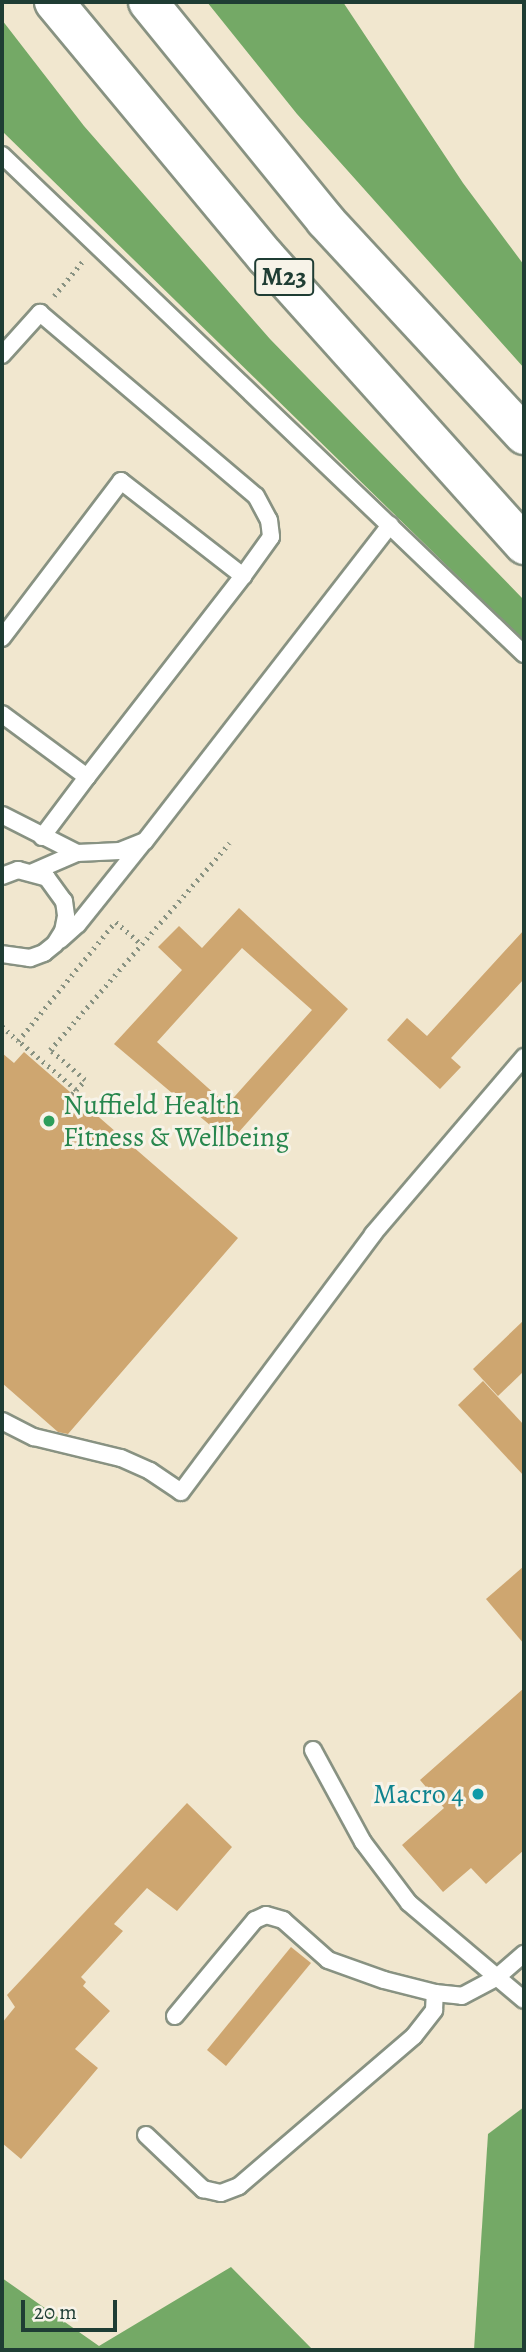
<!DOCTYPE html>
<html>
<head>
<meta charset="utf-8">
<style>
  body { margin:0 }
  #map { position:relative; width:526px; height:2352px; overflow:hidden; background:#f1e7cf; font-family:Alegreya,serif }
  div>[style] { position:absolute }
  .forest>* { inset:0; background:#74a966 }
  .building>* { inset:0; background:#cea670 }
  .path>* { height:4.5px; margin-top:-2.25px; transform-origin:0; background:repeating-linear-gradient(90deg,#889282 0 2px,transparent 0 7px) }
  .roads { filter:drop-shadow(2px 0 #889282) drop-shadow(-2px 0 #889282) drop-shadow(0 2px #889282) drop-shadow(0 -2px #889282) }
  .service>* { height:16px; margin:-8px; padding:0 8px; transform-origin:8px; border-radius:8px; background:#fff }
  .motorway>* { height:38px; margin:-19px; padding:0 19px; transform-origin:19px; border-radius:19px; background:#fff }
  .dots>* { width:19px; height:19px; translate:-50% -50%; box-sizing:border-box; border:4px solid #f7f3e8; border-radius:50% }
  span { translate:-50% -50%; white-space:nowrap; text-align:center; line-height:1.15; -webkit-text-stroke:6px #f7f3e8; paint-order:stroke }
  .shield-label span { padding:2px 5px; background:#f7f3e8; border:2px solid; border-radius:5px; -webkit-text-stroke-width:0 }
  .shield-label { font-size:26px; color:#1f3d34; font-weight:700 }
  .leisure-label { font-size:28px; color:#27864d }
  .left { translate:0 -50%; text-align:left }
  .culture-label { font-size:28px; color:#0d838f }
  .right { translate:-100% -50%; text-align:right }
  .frame { position:absolute; inset:0; border:4px solid #1f3d34; pointer-events:none }
  .scale { position:absolute; left:21px; top:2300px; width:96px; height:32px; box-sizing:border-box; border:4px solid #1f3d34; border-top:0; padding-left:9px; font-size:21px; line-height:24px; white-space:nowrap; color:#1f3d34; -webkit-text-stroke:5px #f7f3e8; paint-order:stroke }
</style>
</head>
<body>
<div id="map">
  <div class="forest">
    <i style="clip-path:polygon(207px 2px,343px 2px,463px 183px,524px 265px,524px 368px,297px 114px)"></i>
    <i style="clip-path:polygon(2px 20px,84px 126px,270px 339px,524px 600px,524px 641px,2px 131px)"></i>
    <i style="clip-path:polygon(524px 2107px,524px 2350px,474px 2350px,488px 2134px)"></i>
    <i style="clip-path:polygon(231px 2267px,313px 2350px,2px 2350px,2px 2278px,99px 2346px)"></i>
  </div>
  <div class="building">
    <i style="clip-path:polygon(evenodd,239px 908px,348px 1009px,230px 1142px,114px 1044px,182px 970px,158px 947px,179px 926px,202px 948px,239px 908px,242px 948px,312px 1010px,227px 1105px,157px 1042px,242px 948px)"></i>
    <i style="clip-path:polygon(524px 930px,524px 979px,451px 1058px,461px 1067px,440px 1089px,387px 1040px,407px 1018px,427px 1036px)"></i>
    <i style="clip-path:polygon(24px 1052px,238px 1238px,68px 1434px,58px 1432px,2px 1383px,2px 1053px,14px 1063px)"></i>
    <i style="clip-path:polygon(524px 1320px,524px 1371px,498px 1396px,473px 1369px)"></i>
    <i style="clip-path:polygon(483px 1381px,524px 1425px,524px 1476px,458px 1405px)"></i>
    <i style="clip-path:polygon(524px 1566px,524px 1644px,486px 1599px)"></i>
    <i style="clip-path:polygon(524px 1688px,524px 1850px,486px 1884px,471px 1868px,443px 1892px,402px 1845px,444px 1808px,420px 1780px)"></i>
    <i style="clip-path:polygon(187px 1803px,232px 1847px,177px 1911px,147px 1888px,114px 1924px,123px 1931px,81px 1977px,86px 1982px,83px 1986px,110px 2011px,75px 2049px,98px 2068px,21px 2159px,2px 2143px,2px 2023px,15px 2007px,7px 1995px)"></i>
    <i style="clip-path:polygon(291px 1947px,311px 1963px,226px 2066px,207px 2050px)"></i>
  </div>
  <div class="path">
    <i style="left:54px;top:296px;width:44px;rotate:-50.5deg"></i>
    <i style="left:116px;top:922px;width:33px;rotate:41deg"></i>
    <i style="left:2px;top:1026px;width:22px;rotate:43deg"></i>
    <i style="left:76px;top:1090px;width:13px;rotate:-48deg"></i>
    <i style="left:85px;top:1080px;width:46px;rotate:-139.4deg"></i>
    <i style="left:50px;top:1050px;width:274px;rotate:-49.1deg"></i>
    <i style="left:72px;top:1094px;width:6px;rotate:-45deg"></i>
    <i style="left:76px;top:1090px;width:76px;rotate:-139.8deg"></i>
    <i style="left:18px;top:1041px;width:154px;rotate:-50.8deg"></i>
  </div>
  <div class="roads">
    <div class="service">
      <i style="left:2px;top:155px;width:722px;rotate:43.71deg"></i>
      <i style="left:2px;top:355px;width:57px;rotate:-47.9deg"></i>
      <i style="left:40px;top:313px;width:283px;rotate:40.3deg"></i>
      <i style="left:256px;top:496px;width:27px;rotate:62deg"></i>
      <i style="left:269px;top:520px;width:17px;rotate:83deg"></i>
      <i style="left:271px;top:537px;width:48px;rotate:125.7deg"></i>
      <i style="left:2px;top:638px;width:197px;rotate:-52.8deg"></i>
      <i style="left:121px;top:481px;width:155px;rotate:37.9deg"></i>
      <i style="left:243px;top:576px;width:254px;rotate:127.8deg"></i>
      <i style="left:87px;top:777px;width:106px;rotate:-143.5deg"></i>
      <i style="left:2px;top:815px;width:84px;rotate:26.9deg"></i>
      <i style="left:42px;top:837px;width:75px;rotate:-53.1deg"></i>
      <i style="left:33px;top:872px;width:48px;rotate:-23.4deg"></i>
      <i style="left:77px;top:853px;width:43px;rotate:-2.7deg"></i>
      <i style="left:120px;top:851px;width:27px;rotate:-22deg"></i>
      <i style="left:145px;top:841px;width:400px;rotate:-52.2deg"></i>
      <i style="left:2px;top:876px;width:17px;rotate:-21deg"></i>
      <i style="left:18px;top:870px;width:30px;rotate:15deg"></i>
      <i style="left:47px;top:878px;width:29px;rotate:54deg"></i>
      <i style="left:64px;top:901px;width:15px;rotate:82deg"></i>
      <i style="left:66px;top:916px;width:15px;rotate:101deg"></i>
      <i style="left:63px;top:931px;width:15px;rotate:122deg"></i>
      <i style="left:55px;top:944px;width:14px;rotate:141deg"></i>
      <i style="left:44px;top:953px;width:15px;rotate:160deg"></i>
      <i style="left:30px;top:958px;width:28px;rotate:-172deg"></i>
      <i style="left:60px;top:940px;width:24px;rotate:-42deg"></i>
      <i style="left:78px;top:924px;width:104px;rotate:-51.3deg"></i>
      <i style="left:2px;top:1421px;width:36px;rotate:27deg"></i>
      <i style="left:34px;top:1437px;width:89px;rotate:13.6deg"></i>
      <i style="left:121px;top:1458px;width:32px;rotate:24deg"></i>
      <i style="left:150px;top:1471px;width:37px;rotate:34deg"></i>
      <i style="left:181px;top:1492px;width:322px;rotate:-53.3deg"></i>
      <i style="left:373px;top:1234px;width:233px;rotate:-49.5deg"></i>
      <i style="left:313px;top:1750px;width:105px;rotate:61.5deg"></i>
      <i style="left:363px;top:1842px;width:76px;rotate:53deg"></i>
      <i style="left:409px;top:1903px;width:150px;rotate:40.1deg"></i>
      <i style="left:175px;top:2016px;width:125px;rotate:-50.2deg"></i>
      <i style="left:255px;top:1920px;width:12px;rotate:-24deg"></i>
      <i style="left:266px;top:1915px;width:18px;rotate:16deg"></i>
      <i style="left:283px;top:1920px;width:60px;rotate:41.6deg"></i>
      <i style="left:328px;top:1960px;width:59px;rotate:19.7deg"></i>
      <i style="left:384px;top:1980px;width:53px;rotate:14.3deg"></i>
      <i style="left:435px;top:1993px;width:27px;rotate:6deg"></i>
      <i style="left:462px;top:1996px;width:38px;rotate:-28deg"></i>
      <i style="left:496px;top:1978px;width:37px;rotate:-41deg"></i>
      <i style="left:146px;top:2135px;width:79px;rotate:43.5deg"></i>
      <i style="left:203px;top:2189px;width:18px;rotate:13deg"></i>
      <i style="left:221px;top:2193px;width:19px;rotate:-21deg"></i>
      <i style="left:239px;top:2186px;width:230px;rotate:-40.6deg"></i>
      <i style="left:414px;top:2036px;width:33px;rotate:-52deg"></i>
      <i style="left:434px;top:2010px;width:17px;rotate:-87deg"></i>
    </div>
    <div class="motorway">
      <i style="left:54px;top:2px;width:332px;rotate:50.3deg"></i>
      <i style="left:266px;top:257px;width:387px;rotate:48.1deg"></i>
      <i style="left:148px;top:2px;width:281px;rotate:50.9deg"></i>
      <i style="left:325px;top:220px;width:293px;rotate:47.2deg"></i>
    </div>
  </div>
  <div class="dots">
    <i style="left:49px;top:1121px;background:#2e9e5b"></i>
    <i style="left:478px;top:1794px;background:#0f9aa8"></i>
  </div>
  <div class="shield-label">
    <span style="left:284px;top:277px">M23</span>
  </div>
  <div class="leisure-label">
    <span class="left" style="left:63px;top:1121px">Nuffield Health<br>Fitness &amp; Wellbeing</span>
  </div>
  <div class="culture-label">
    <span class="right" style="left:464px;top:1794px">Macro 4</span>
  </div>
  <div class="frame"></div>
  <div class="scale">20 m</div>
</div>
</body>
</html>
